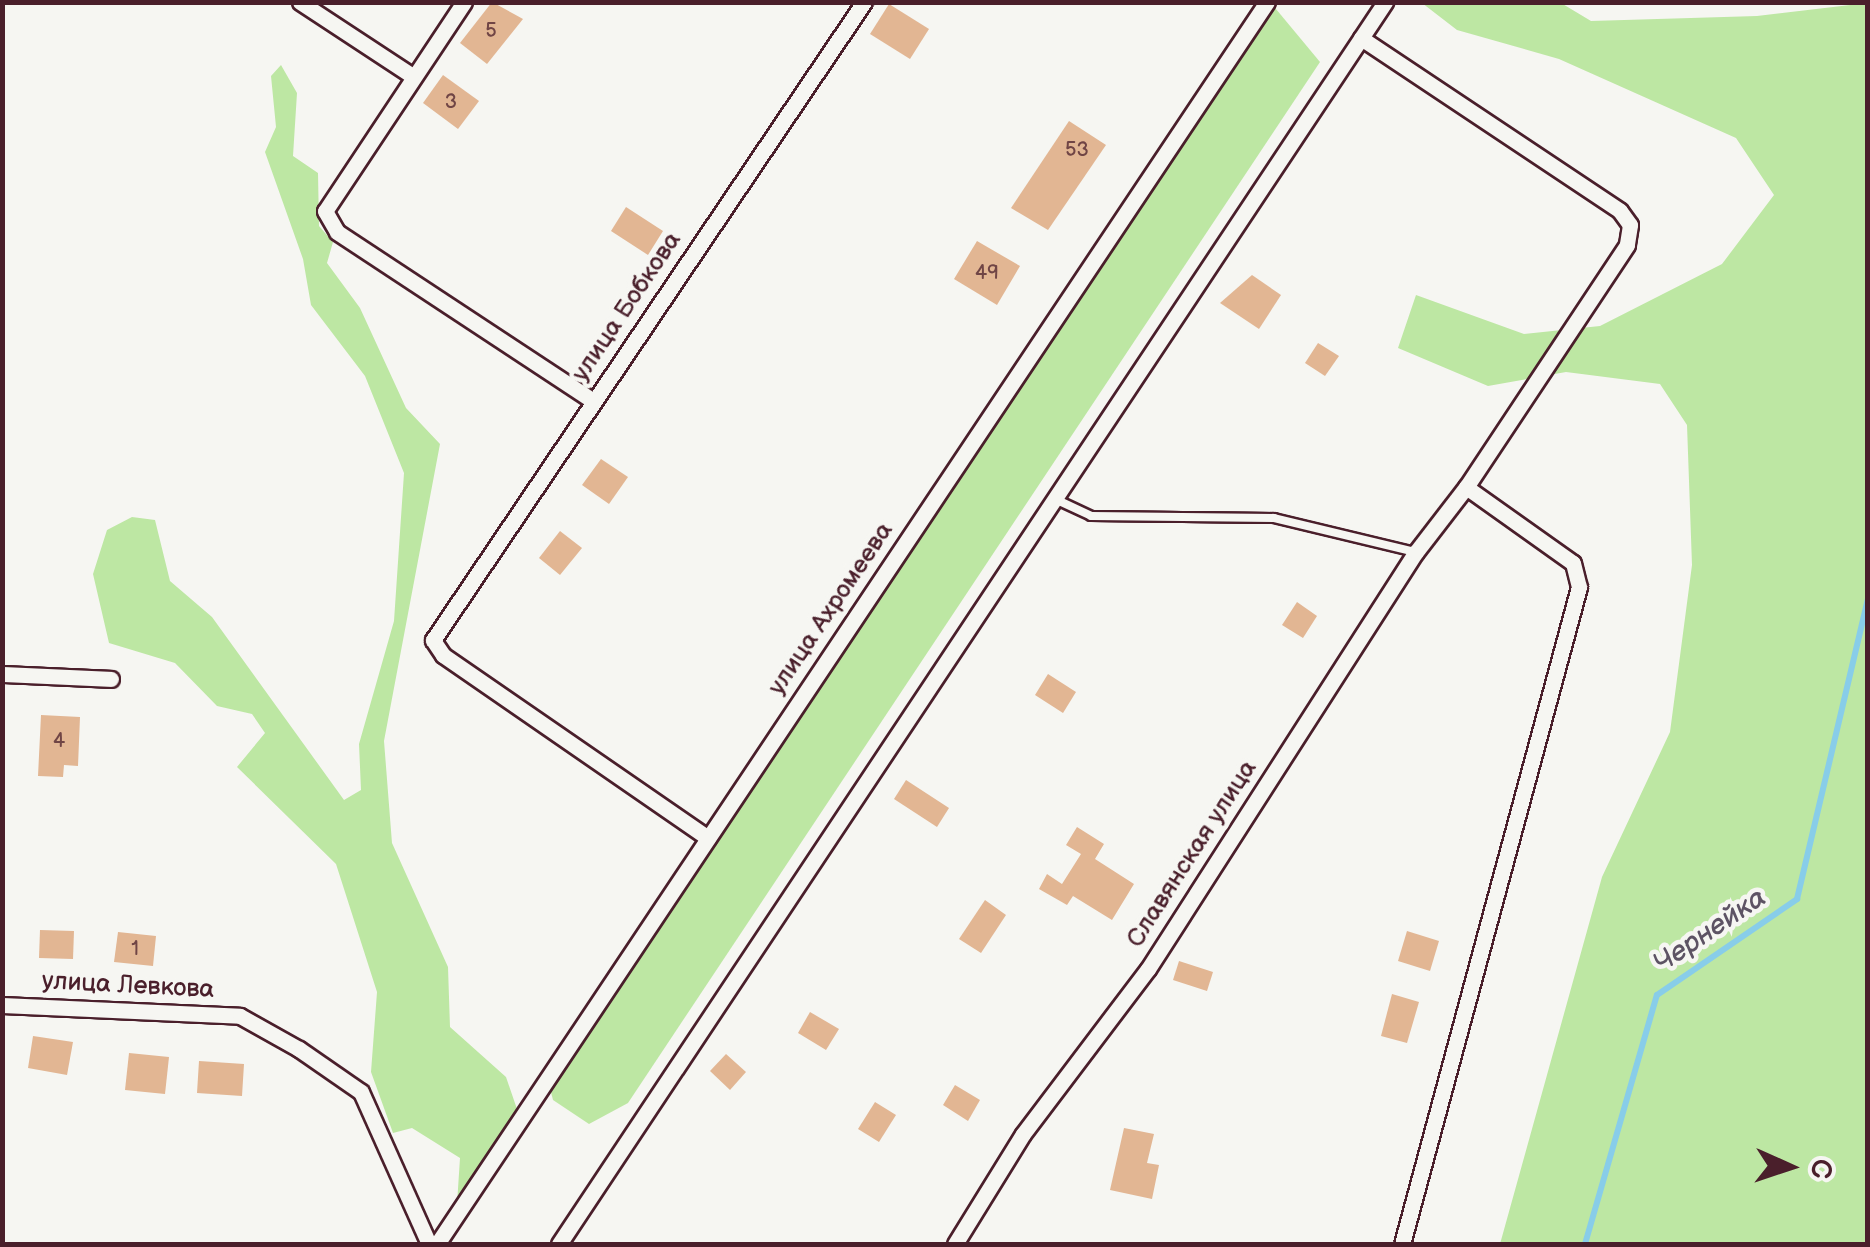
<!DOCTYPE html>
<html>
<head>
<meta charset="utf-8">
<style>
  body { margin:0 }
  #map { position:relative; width:1870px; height:1247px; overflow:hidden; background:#f6f6f2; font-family:"Balsamiq Sans",sans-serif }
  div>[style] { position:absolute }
  .green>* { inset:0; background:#bde7a3 }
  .stream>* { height:6px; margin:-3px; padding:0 3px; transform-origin:3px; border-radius:3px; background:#88cde9 }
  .building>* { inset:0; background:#e2b693 }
  .roads { filter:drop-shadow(2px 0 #4a1f2b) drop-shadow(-2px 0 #4a1f2b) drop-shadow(0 2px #4a1f2b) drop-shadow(0 -2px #4a1f2b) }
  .service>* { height:8px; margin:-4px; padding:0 4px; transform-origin:4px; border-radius:4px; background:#f6f6f2 }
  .minor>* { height:15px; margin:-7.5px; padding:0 7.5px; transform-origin:7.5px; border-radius:7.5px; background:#f6f6f2 }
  span { translate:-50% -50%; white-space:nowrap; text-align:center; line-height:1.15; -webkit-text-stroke:9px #f6f6f2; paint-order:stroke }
  .number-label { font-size:20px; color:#704545 }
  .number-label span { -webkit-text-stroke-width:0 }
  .street-label { font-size:25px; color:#4a1f2b }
  .water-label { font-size:28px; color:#5d5364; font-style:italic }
  .frame { position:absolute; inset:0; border:5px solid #4a1f2b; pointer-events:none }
  .north { position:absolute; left:1740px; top:1117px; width:100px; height:100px; -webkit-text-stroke:8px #f6f6f2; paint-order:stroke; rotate:93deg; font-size:28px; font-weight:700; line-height:40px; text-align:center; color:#4a1f2b }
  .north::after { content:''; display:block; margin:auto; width:35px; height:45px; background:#4a1f2b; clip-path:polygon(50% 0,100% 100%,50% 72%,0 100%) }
</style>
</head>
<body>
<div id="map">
  <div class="green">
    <i style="clip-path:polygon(1271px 3px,1320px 62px,628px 1103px,589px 1124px,553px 1100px,546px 1073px)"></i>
    <i style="clip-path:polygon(1422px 3px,1561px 3px,1591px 21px,1757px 16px,1867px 3px,1867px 1244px,1500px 1244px,1602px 877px,1670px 732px,1692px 565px,1687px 425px,1660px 384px,1566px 372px,1488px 386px,1398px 348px,1416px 295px,1524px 334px,1600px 326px,1722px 264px,1774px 195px,1736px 138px,1559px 59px,1457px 30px)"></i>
    <i style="clip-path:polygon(281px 65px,297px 93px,293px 156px,318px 173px,319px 226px,333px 242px,327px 263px,360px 308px,406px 408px,440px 444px,384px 741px,392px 843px,448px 967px,450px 1027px,506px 1077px,518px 1112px,457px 1204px,460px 1158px,412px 1128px,393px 1133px,371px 1072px,377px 992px,336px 864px,237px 767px,265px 733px,252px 714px,217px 706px,175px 663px,109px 643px,93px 574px,107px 530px,132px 517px,155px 520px,170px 581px,212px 617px,344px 800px,361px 790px,359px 744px,394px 621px,404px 473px,365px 376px,311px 305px,303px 259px,265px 152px,276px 127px,271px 76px)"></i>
  </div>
  <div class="stream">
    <i style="left:1585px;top:1244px;width:259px;rotate:-73.9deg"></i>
    <i style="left:1657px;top:995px;width:170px;rotate:-34.4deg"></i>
    <i style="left:1797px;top:899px;width:309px;rotate:-76.7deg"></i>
  </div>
  <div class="building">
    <i style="clip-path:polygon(492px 2px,523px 19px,487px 64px,460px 43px)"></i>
    <i style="clip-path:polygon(889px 4px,929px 29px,910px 59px,870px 34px)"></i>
    <i style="clip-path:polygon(443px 75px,479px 101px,458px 129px,423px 103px)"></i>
    <i style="clip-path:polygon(1069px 121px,1106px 145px,1048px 230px,1011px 208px)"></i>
    <i style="clip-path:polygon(626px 207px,663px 231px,648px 255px,611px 231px)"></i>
    <i style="clip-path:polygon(977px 241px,1020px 266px,997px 305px,954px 279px)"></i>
    <i style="clip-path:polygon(1252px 275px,1281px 295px,1259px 329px,1220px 303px)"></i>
    <i style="clip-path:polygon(1318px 343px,1339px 356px,1325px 376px,1305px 363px)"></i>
    <i style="clip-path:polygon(601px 459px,628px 477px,609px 504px,582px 485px)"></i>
    <i style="clip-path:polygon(560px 531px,582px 548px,560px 575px,539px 558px)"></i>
    <i style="clip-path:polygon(1297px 602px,1317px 616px,1303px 638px,1282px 625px)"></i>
    <i style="clip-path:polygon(1048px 674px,1076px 692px,1063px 713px,1035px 695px)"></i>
    <i style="clip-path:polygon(41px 715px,80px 717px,78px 766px,64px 765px,63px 777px,38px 776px)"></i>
    <i style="clip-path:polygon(906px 780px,949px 808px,937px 827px,894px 799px)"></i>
    <i style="clip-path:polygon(1077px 827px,1104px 844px,1095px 859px,1134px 884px,1112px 920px,1073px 896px,1067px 905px,1039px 889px,1047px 874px,1062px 884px,1081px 854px,1066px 845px)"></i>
    <i style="clip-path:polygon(985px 900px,1006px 915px,981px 953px,959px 939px)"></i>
    <i style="clip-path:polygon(40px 930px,74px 931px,73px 959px,39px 958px)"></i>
    <i style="clip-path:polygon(1407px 931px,1439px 941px,1430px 971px,1398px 961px)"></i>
    <i style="clip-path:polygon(118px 932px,156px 936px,153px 966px,114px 962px)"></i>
    <i style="clip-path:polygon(1179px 961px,1213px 972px,1207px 991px,1173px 980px)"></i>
    <i style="clip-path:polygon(1392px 994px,1419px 1002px,1407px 1043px,1381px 1036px)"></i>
    <i style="clip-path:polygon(810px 1012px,839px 1029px,826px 1050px,798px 1033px)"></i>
    <i style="clip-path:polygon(33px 1036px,73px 1042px,67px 1075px,28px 1068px)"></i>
    <i style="clip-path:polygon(129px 1053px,169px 1057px,165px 1094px,125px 1090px)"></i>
    <i style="clip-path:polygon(726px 1054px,746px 1072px,730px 1090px,710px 1071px)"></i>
    <i style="clip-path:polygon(199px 1061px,244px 1064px,242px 1096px,197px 1093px)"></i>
    <i style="clip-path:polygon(955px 1085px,980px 1100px,968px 1121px,943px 1105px)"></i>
    <i style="clip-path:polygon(875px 1102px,896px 1115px,879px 1142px,858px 1129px)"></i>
    <i style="clip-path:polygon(1124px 1128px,1154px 1134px,1147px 1163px,1159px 1165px,1152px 1199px,1110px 1190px)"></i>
  </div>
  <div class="roads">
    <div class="service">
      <i style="left:1055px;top:499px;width:40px;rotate:25deg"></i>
      <i style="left:1091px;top:516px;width:183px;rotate:0.6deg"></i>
      <i style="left:1274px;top:518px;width:146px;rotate:13.5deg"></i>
    </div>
    <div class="minor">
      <i style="left:300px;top:2px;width:136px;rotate:33.3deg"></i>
      <i style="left:464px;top:2px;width:251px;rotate:123.6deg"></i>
      <i style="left:325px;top:211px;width:24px;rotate:60deg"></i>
      <i style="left:337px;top:232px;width:307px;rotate:33.4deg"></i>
      <i style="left:1361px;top:38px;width:311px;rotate:33.7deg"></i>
      <i style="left:1620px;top:211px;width:17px;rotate:54deg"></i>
      <i style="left:1630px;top:225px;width:20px;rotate:99deg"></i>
      <i style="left:1627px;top:245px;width:291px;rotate:123.6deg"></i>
      <i style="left:1466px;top:487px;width:131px;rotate:35.4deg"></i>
      <i style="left:1573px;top:563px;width:25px;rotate:76deg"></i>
      <i style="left:1579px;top:587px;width:680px;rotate:105.08deg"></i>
      <i style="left:2px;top:674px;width:109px;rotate:2.6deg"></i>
      <i style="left:708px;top:838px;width:322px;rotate:-145.4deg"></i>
      <i style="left:443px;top:655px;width:18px;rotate:-124deg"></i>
      <i style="left:433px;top:640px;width:770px;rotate:-55.96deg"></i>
      <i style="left:2px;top:1005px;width:238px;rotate:2.6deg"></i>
      <i style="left:240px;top:1016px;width:68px;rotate:29.2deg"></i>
      <i style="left:299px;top:1049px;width:75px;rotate:34.7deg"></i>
      <i style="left:361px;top:1092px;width:167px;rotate:65.9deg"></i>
      <i style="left:437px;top:1244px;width:1494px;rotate:-56.25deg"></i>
      <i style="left:559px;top:1244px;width:1492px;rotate:-56.37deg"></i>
      <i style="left:955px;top:1244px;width:129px;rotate:-58.3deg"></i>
      <i style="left:1023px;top:1134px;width:207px;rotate:-52.9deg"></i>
      <i style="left:1148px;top:969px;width:496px;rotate:-57.3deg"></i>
      <i style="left:1416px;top:552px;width:82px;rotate:-52.4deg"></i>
    </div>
  </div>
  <div class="number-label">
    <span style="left:491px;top:31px">5</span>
    <span style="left:451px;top:102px">3</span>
    <span style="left:1077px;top:150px">53</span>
    <span style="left:987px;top:273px">49</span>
    <span style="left:59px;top:741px">4</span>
    <span style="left:135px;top:949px">1</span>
  </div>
  <div class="street-label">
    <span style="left:627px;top:307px;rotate:-56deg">улица Бобкова</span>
    <span style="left:831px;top:609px;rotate:-56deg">улица Ахромеева</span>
    <span style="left:1192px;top:854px;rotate:-57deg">Славянская улица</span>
    <span style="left:128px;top:986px;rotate:3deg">улица Левкова</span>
  </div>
  <div class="water-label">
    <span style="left:1710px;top:931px;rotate:-34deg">Чернейка</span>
  </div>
  <div class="frame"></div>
  <div class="north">С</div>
</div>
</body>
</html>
